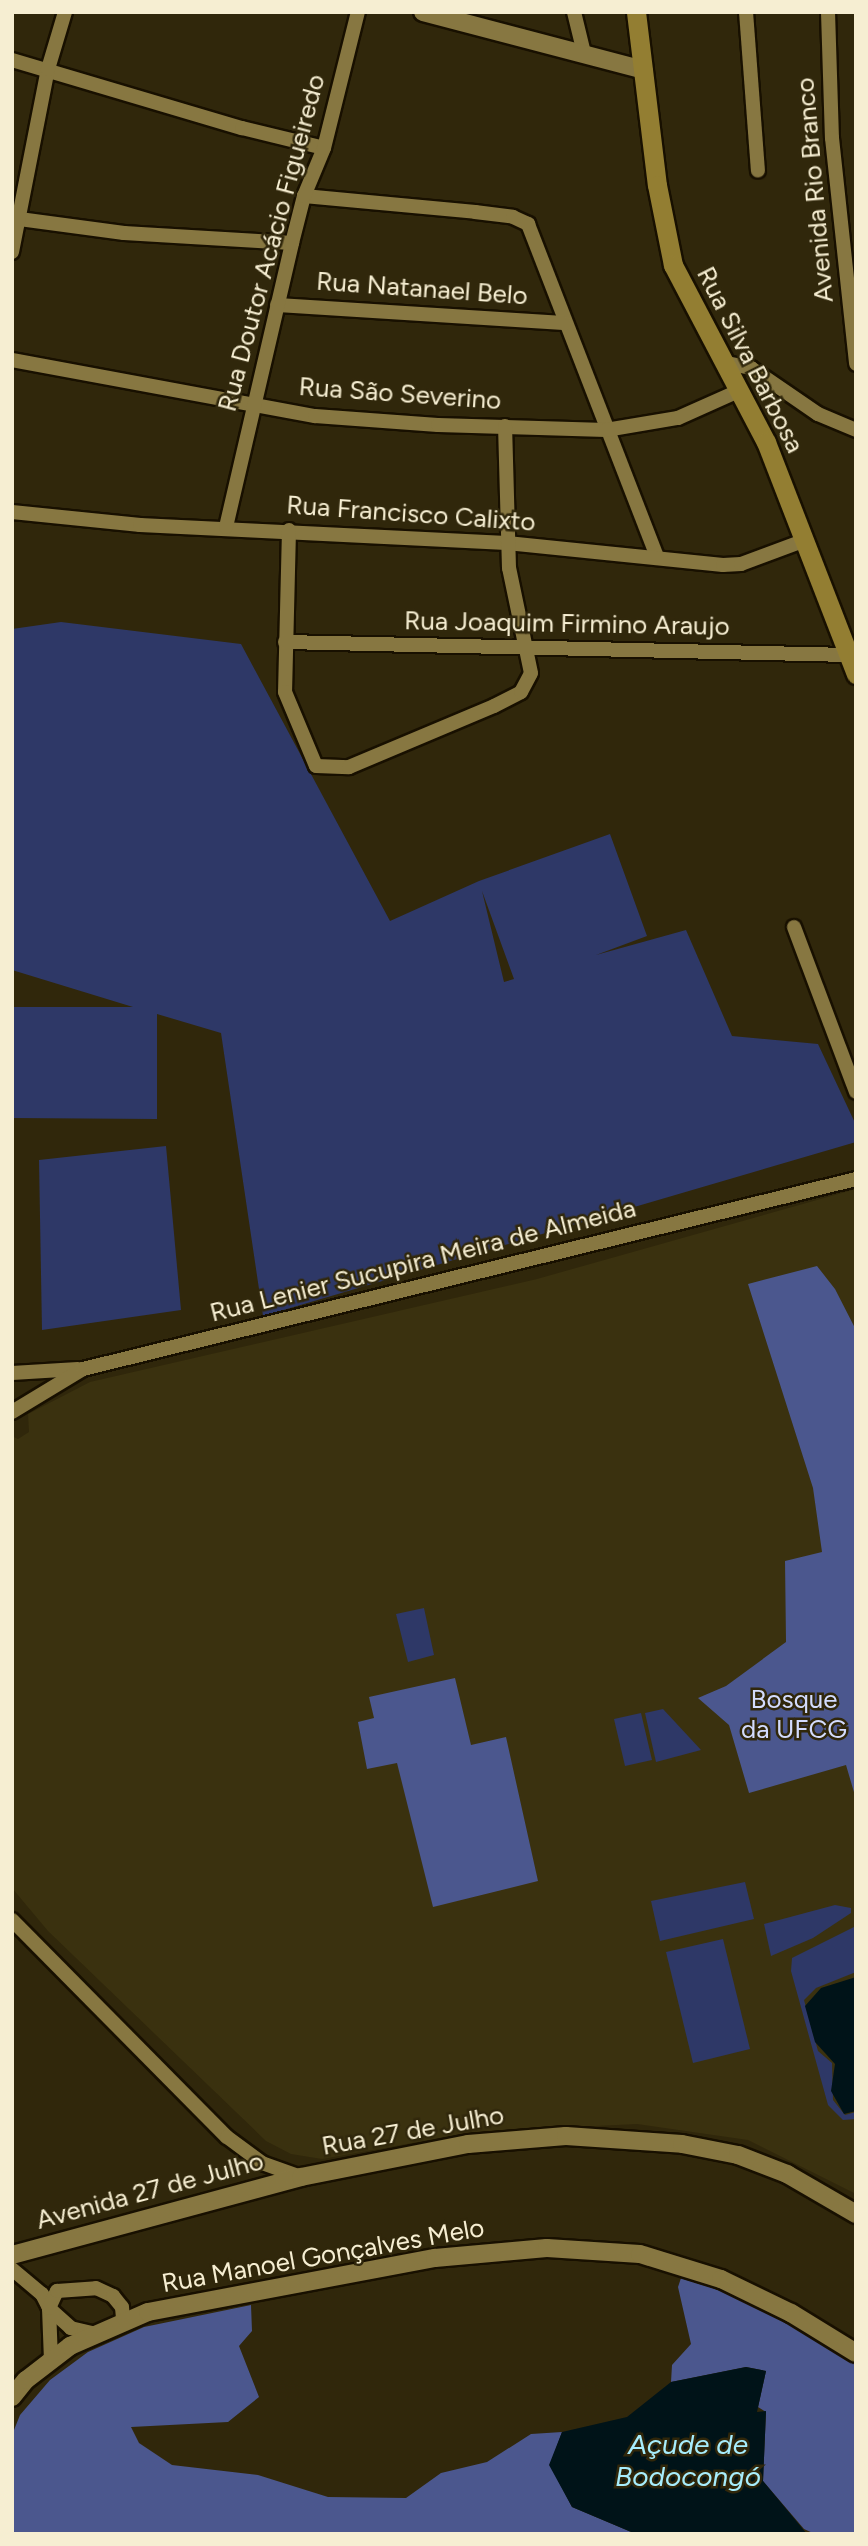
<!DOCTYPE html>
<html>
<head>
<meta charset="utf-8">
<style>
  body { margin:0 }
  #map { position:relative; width:868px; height:2546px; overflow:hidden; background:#30270b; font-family:Figtree,sans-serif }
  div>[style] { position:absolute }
  .built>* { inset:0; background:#3a310f }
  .green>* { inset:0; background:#2e3867 }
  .forest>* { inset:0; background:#4b578e }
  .water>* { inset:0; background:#001318 }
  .roads { filter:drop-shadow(2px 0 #181000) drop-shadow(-2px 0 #181000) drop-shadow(0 2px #181000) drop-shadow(0 -2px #181000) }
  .minor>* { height:14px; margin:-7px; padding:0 7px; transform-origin:7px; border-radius:7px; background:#877741 }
  .tertiary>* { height:18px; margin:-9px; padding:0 9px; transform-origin:9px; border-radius:9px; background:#877741 }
  .secondary>* { height:19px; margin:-9.5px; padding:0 9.5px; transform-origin:9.5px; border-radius:9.5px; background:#937e32 }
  span { translate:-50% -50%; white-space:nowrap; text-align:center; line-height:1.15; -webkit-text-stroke:5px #30270b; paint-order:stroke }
  .street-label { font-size:26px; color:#f6eed2 }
  .park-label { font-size:26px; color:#d3dcfe }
  .water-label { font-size:28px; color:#a7edfc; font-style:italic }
  .frame { position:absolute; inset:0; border:14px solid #f6eed2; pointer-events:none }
</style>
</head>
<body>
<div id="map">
  <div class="built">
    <i style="clip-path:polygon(856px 1189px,856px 2194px,748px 2140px,637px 2124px,474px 2132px,322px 2159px,291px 2154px,266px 2141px,48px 1931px,12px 1888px,12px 1436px,18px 1439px,29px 1432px,28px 1414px,90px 1382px,537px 1279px)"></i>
  </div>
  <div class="green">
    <i style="clip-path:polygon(evenodd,61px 622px,241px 644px,390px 921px,479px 881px,610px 834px,647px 936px,596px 955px,686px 930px,732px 1036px,818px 1044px,856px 1125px,856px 1142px,263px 1316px,221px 1033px,157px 1014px,157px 1119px,12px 1118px,12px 1007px,133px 1007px,12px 970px,12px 629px,61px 622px,482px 891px,514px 979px,504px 982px,482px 891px)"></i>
    <i style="clip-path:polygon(166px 1146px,181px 1310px,42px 1330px,39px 1160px)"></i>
    <i style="clip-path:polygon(424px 1608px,434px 1655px,408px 1662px,396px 1614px)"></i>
    <i style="clip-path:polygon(663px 1709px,701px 1750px,656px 1762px,645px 1713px)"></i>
    <i style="clip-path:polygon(641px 1713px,652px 1760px,625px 1766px,614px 1719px)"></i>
    <i style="clip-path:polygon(745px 1882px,754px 1919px,660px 1941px,651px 1901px)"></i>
    <i style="clip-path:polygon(835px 1905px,851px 1908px,851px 1913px,813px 1938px,771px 1956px,764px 1924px)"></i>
    <i style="clip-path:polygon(856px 1926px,856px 1972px,816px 1988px,804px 2000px,818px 2051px,832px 2063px,833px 2100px,845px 2115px,856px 2112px,856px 2119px,843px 2120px,828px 2105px,791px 1971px,792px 1958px)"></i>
    <i style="clip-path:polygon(723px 1939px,750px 2049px,693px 2063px,666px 1952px)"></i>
  </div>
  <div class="forest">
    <i style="clip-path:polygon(817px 1266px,835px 1289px,856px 1330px,856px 1799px,846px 1765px,749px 1793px,729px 1725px,698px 1698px,726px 1686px,786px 1642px,785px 1561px,822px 1552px,813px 1488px,748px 1284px)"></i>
    <i style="clip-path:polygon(455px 1678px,471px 1745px,506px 1737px,538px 1881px,433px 1907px,397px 1763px,367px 1769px,358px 1722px,374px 1718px,369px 1697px)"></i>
    <i style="clip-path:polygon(683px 2272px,719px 2283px,856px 2358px,856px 2534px,815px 2534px,804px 2529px,763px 2481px,766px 2412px,758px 2407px,766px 2371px,746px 2367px,671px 2382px,672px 2365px,691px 2344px,678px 2287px)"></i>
    <i style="clip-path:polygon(251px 2305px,252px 2331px,239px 2346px,259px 2397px,228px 2422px,131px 2427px,139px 2443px,172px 2465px,258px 2475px,328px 2497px,406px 2498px,441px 2473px,487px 2462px,531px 2434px,562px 2432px,550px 2465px,572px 2507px,636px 2534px,12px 2534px,12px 2435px,20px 2415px,50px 2380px,88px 2352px,144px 2327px)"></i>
  </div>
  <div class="water">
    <i style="clip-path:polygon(856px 1977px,856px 2111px,844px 2114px,831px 2091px,835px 2064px,815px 2042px,805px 2006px,821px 1988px)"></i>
    <i style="clip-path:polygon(746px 2367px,766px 2371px,757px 2412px,766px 2411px,763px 2481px,807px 2534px,636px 2534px,572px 2507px,549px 2465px,562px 2432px,627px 2417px,671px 2382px)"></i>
  </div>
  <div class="roads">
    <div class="minor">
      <i style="left:574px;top:12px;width:42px;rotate:76.3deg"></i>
      <i style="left:746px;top:12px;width:159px;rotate:85.7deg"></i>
      <i style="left:828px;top:12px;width:126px;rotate:88.2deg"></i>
      <i style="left:832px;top:138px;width:227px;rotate:83.9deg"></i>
      <i style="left:12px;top:60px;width:240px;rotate:16.5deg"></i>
      <i style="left:242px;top:128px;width:84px;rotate:13.7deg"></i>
      <i style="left:304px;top:196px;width:172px;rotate:5.3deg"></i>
      <i style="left:475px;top:212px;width:38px;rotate:7deg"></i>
      <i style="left:513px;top:217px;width:17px;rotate:25deg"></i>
      <i style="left:528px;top:224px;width:356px;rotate:68.8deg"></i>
      <i style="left:12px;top:218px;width:113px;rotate:7.6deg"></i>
      <i style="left:124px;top:233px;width:168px;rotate:3.4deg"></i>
      <i style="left:12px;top:252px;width:187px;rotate:-78.9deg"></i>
      <i style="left:48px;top:69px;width:59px;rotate:-73.4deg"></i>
      <i style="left:277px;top:305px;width:288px;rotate:3.6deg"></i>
      <i style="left:12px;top:360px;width:308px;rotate:10.5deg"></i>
      <i style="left:315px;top:416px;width:123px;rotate:4.2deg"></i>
      <i style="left:438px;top:425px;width:168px;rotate:1.7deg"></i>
      <i style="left:606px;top:430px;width:73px;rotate:-9.5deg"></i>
      <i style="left:678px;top:418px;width:69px;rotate:-24deg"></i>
      <i style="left:727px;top:363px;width:25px;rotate:12deg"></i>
      <i style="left:751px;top:368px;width:81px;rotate:34.5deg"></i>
      <i style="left:818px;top:414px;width:41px;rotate:22.8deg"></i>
      <i style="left:12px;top:512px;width:129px;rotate:5.8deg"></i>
      <i style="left:140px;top:525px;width:367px;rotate:2.8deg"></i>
      <i style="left:507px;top:543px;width:217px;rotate:5.8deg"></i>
      <i style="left:723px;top:565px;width:18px;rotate:-3deg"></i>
      <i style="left:741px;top:564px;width:66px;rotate:-20.4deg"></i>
      <i style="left:226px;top:527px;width:292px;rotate:-76.9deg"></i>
      <i style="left:292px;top:243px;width:49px;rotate:-75.7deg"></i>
      <i style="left:304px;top:196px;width:52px;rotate:-67.4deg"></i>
      <i style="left:324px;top:148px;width:140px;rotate:-76deg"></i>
      <i style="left:289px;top:530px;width:162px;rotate:91.4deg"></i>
      <i style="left:285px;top:692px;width:80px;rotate:67.3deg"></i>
      <i style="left:316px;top:766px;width:33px;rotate:2deg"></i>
      <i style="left:349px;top:767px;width:157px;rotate:-22.8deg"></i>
      <i style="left:494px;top:706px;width:30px;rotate:-27deg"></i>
      <i style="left:521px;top:692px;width:21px;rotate:-62deg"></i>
      <i style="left:531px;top:673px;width:107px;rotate:-101.8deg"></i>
      <i style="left:509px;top:568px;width:142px;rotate:-91.6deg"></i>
      <i style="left:285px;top:642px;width:563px;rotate:1.32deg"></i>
      <i style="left:794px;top:927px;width:176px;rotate:69.4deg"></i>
      <i style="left:12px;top:1373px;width:66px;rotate:-3.5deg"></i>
      <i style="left:12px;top:1412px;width:83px;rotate:-31.2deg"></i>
      <i style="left:83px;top:1369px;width:796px;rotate:-13.81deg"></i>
      <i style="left:12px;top:1920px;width:305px;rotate:45.3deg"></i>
      <i style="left:227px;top:2137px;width:44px;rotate:36.6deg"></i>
      <i style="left:262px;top:2163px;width:41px;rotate:19.7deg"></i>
      <i style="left:12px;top:2269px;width:39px;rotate:40deg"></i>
      <i style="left:42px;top:2294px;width:16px;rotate:63deg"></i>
      <i style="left:49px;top:2308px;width:52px;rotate:87.8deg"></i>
      <i style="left:92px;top:2333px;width:22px;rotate:-167deg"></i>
      <i style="left:71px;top:2328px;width:30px;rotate:-138deg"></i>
      <i style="left:49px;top:2308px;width:19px;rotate:-65deg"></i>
      <i style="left:57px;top:2291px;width:39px;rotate:-4deg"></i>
      <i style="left:96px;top:2288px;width:19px;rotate:25deg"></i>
      <i style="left:113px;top:2296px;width:14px;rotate:51deg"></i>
      <i style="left:122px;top:2307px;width:12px;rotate:85deg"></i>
    </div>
    <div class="tertiary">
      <i style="left:423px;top:12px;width:228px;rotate:14.7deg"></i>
      <i style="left:12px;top:2255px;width:299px;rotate:-15.1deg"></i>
      <i style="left:301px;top:2177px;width:170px;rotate:-11.2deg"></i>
      <i style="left:468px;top:2144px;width:98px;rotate:-4.7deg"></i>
      <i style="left:566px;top:2136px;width:116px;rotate:3.9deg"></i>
      <i style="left:682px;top:2144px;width:57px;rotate:11.1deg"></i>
      <i style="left:738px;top:2155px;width:53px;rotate:21.2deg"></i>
      <i style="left:787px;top:2174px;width:80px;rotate:30.1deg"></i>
      <i style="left:12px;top:2397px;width:22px;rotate:-51deg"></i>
      <i style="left:26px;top:2380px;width:56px;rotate:-37.7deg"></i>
      <i style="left:70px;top:2346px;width:85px;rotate:-23.6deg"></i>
      <i style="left:148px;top:2312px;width:292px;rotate:-10.7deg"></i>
      <i style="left:435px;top:2258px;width:112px;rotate:-5.1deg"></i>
      <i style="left:547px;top:2248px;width:93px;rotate:3.7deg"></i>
      <i style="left:640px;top:2254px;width:85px;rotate:17.2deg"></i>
      <i style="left:721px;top:2279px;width:78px;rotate:25.9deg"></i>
      <i style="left:791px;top:2313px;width:76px;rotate:31.6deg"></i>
    </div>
    <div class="secondary">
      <i style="left:636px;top:12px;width:174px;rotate:83.1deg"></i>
      <i style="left:657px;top:185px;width:82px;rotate:78.7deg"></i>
      <i style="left:673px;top:265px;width:200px;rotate:62.3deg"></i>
      <i style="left:766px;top:442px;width:249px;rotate:68.8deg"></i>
    </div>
  </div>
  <div class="street-label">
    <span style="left:815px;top:190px;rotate:-95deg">Avenida Rio Branco</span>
    <span style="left:272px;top:243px;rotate:-75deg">Rua Doutor Acácio Figueiredo</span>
    <span style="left:422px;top:289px;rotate:4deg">Rua Natanael Belo</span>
    <span style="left:750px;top:360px;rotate:63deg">Rua Silva Barbosa</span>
    <span style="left:400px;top:394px;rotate:4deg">Rua São Severino</span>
    <span style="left:411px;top:514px;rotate:4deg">Rua Francisco Calixto</span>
    <span style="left:567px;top:624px;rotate:1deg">Rua Joaquim Firmino Araujo</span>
    <span style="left:423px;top:1261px;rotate:-14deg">Rua Lenier Sucupira Meira de Almeida</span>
    <span style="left:413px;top:2131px;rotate:-10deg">Rua 27 de Julho</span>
    <span style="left:150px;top:2191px;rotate:-15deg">Avenida 27 de Julho</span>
    <span style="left:323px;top:2256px;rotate:-10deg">Rua Manoel Gonçalves Melo</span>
  </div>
  <div class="park-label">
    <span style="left:794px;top:1715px">Bosque<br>da UFCG</span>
  </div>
  <div class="water-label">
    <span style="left:688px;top:2460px">Açude de<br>Bodocongó</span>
  </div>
  <div class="frame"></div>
</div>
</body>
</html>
